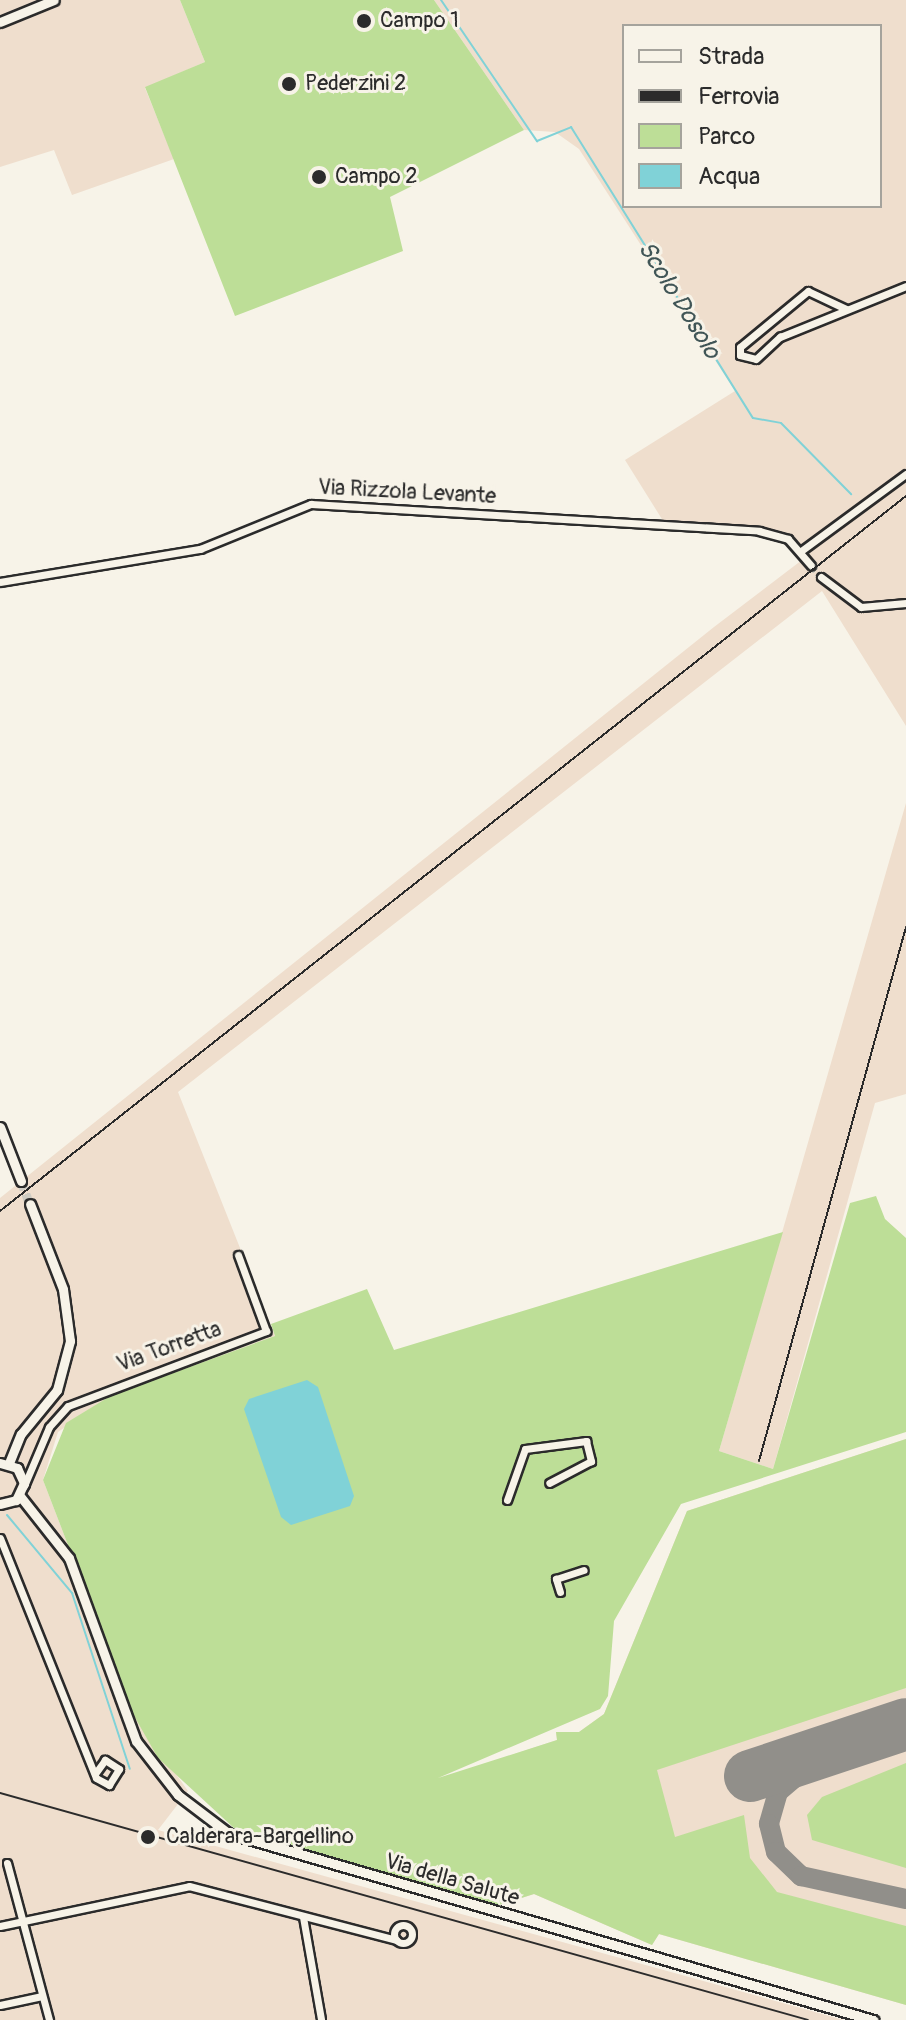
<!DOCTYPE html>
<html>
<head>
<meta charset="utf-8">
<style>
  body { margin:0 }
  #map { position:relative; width:906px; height:2020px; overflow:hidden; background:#f7f3e8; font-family:Pangolin,sans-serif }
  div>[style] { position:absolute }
  .built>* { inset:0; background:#efdecd }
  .green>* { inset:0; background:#bdde97 }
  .water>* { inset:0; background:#80d2d7 }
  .stream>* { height:2px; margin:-1px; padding:0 1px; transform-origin:1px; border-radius:1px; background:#80d2d7 }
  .taxiway>* { height:20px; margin:-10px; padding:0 10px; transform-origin:10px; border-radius:10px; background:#918f8a }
  .runway>* { height:52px; margin:-26px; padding:0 26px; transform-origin:26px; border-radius:26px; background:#918f8a }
  .minor-tunnel>* { height:7px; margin-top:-3.5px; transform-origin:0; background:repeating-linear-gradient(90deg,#cecbc2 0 7px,transparent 0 10.5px) }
  .tertiary-tunnel>* { height:9px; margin-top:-4.5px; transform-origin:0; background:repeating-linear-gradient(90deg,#cecbc2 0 9px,transparent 0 13.5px) }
  .roads { filter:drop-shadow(2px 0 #2b2b2b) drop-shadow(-2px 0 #2b2b2b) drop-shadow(0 2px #2b2b2b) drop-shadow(0 -2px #2b2b2b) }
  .minor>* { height:7px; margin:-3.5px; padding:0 3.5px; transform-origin:3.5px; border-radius:3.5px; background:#f7f3e8 }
  .minor>.ring { margin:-3.5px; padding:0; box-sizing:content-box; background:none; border:7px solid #f7f3e8; border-radius:50% }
  .tertiary>* { height:9px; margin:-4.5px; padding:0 4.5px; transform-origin:4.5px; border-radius:4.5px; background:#f7f3e8 }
  .rail>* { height:2px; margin:-1px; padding:0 1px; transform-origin:1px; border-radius:1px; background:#2b2b2b }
  .dots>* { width:22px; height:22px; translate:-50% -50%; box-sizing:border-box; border:4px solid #f7f3e8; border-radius:50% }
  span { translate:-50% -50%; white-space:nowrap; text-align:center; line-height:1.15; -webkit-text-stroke:6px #f7f3e8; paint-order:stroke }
  .poi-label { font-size:22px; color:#2b2b2b }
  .left { translate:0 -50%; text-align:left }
  .street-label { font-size:22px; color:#2b2b2b }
  .water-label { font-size:24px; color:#405556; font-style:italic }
  .legend { position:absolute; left:622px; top:24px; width:260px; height:184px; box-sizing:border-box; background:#f7f3e8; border:2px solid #a5a39c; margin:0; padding:10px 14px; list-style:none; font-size:24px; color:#2b2b2b }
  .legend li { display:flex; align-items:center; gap:16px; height:40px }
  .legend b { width:40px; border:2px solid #a5a39c }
</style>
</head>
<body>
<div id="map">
  <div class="built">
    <i style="clip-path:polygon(0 0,180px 0,205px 62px,145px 88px,174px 159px,72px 195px,54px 150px,0 167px)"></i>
    <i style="clip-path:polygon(evenodd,434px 0,906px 0,906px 726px,822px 591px,178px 1092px,275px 1336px,113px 1395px,58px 1432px,43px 1480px,133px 1714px,188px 1791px,158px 1830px,844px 2020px,0 2020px,0 1198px,714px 627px,802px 560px,807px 567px,815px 561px,788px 533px,665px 524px,625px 460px,735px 391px,579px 149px,555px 132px,524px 130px,434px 0,624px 26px,880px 26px,880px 206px,624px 206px,624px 26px)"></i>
    <i style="clip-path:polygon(906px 803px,906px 1094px,875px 1103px,773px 1469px,719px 1451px)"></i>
    <i style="clip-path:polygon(906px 1439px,906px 2005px,659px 1934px,652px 1945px,534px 1894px,499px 1905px,439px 1779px,557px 1740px,556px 1732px,579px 1732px,604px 1714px,687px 1511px)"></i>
  </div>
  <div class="green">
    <i style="clip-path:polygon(180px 0,434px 0,524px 130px,390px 197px,403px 251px,235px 316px,145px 87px,205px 62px)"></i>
    <i style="clip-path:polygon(876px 1196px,885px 1219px,906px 1238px,906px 1432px,681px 1504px,614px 1621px,608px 1696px,600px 1709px,438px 1778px,557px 1740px,556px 1732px,579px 1732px,604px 1714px,687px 1511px,906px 1439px,906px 1688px,657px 1770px,675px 1837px,744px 1815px,750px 1858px,777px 1892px,906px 1926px,906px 2005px,659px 1934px,652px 1945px,534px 1894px,499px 1905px,264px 1841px,235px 1829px,158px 1758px,133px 1714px,43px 1480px,66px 1423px,112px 1395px,275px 1336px,271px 1324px,367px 1289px,394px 1350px,783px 1232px,719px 1451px,773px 1469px,850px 1203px)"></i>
    <i style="clip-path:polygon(906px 1763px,906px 1868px,812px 1840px,807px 1815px,822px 1797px)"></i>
  </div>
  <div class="water">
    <i style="clip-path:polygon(307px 1380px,318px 1387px,354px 1496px,350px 1506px,291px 1525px,281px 1517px,244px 1409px,249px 1399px)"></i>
  </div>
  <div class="stream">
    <i style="left:441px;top:0;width:171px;rotate:55.8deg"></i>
    <i style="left:537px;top:141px;width:37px;rotate:-22deg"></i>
    <i style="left:571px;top:127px;width:343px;rotate:58deg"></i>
    <i style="left:753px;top:418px;width:28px;rotate:10deg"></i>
    <i style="left:781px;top:423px;width:100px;rotate:45.4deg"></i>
    <i style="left:7px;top:1515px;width:102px;rotate:50.2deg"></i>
    <i style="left:72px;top:1593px;width:185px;rotate:71.8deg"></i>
  </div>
  <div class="taxiway">
    <i style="left:826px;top:1751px;width:63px;rotate:139.5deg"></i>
    <i style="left:778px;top:1792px;width:33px;rotate:106deg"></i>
    <i style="left:769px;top:1824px;width:29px;rotate:76deg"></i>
    <i style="left:776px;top:1852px;width:35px;rotate:44deg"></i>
    <i style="left:801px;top:1876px;width:107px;rotate:12.4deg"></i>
  </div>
  <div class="runway">
    <i style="left:750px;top:1776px;width:164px;rotate:-18.4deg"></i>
  </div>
  <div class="minor-tunnel">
    <i style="left:811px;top:565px;width:16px;rotate:50deg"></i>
  </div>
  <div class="tertiary-tunnel">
    <i style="left:21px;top:1181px;width:25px;rotate:69deg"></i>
  </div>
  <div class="roads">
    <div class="minor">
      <i style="left:846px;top:309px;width:42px;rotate:-154.7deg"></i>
      <i style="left:808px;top:291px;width:88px;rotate:140.5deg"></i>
      <i style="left:740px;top:347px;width:8px;rotate:90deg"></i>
      <i style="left:740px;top:355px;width:16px;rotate:14deg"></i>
      <i style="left:756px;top:359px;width:33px;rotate:-43deg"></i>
      <i style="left:780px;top:337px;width:136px;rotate:-22deg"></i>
      <i style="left:801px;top:551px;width:130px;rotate:-36.3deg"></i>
      <i style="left:821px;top:577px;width:50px;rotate:36.9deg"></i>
      <i style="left:861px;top:607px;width:45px;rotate:-5.1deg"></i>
      <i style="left:0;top:582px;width:203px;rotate:-9.4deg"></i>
      <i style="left:200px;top:549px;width:120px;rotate:-22.1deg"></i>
      <i style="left:311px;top:504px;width:449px;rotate:3.4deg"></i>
      <i style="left:759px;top:531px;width:30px;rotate:15deg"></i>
      <i style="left:788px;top:539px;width:35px;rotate:49deg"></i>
      <i style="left:24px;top:1486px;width:64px;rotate:-67deg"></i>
      <i style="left:49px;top:1427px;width:28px;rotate:-48deg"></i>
      <i style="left:68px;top:1406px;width:212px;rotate:-20.7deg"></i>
      <i style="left:266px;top:1331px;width:81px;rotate:-110.2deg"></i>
      <i style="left:507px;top:1500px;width:54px;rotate:-70.6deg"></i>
      <i style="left:525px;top:1449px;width:62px;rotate:-7.5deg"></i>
      <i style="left:586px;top:1441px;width:21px;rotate:76deg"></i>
      <i style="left:591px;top:1461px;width:47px;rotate:152.4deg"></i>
      <i style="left:0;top:1538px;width:258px;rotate:68.2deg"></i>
      <i style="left:96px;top:1778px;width:15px;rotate:28deg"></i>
      <i style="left:109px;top:1785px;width:19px;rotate:-58deg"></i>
      <i style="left:119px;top:1769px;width:17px;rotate:-147deg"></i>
      <i style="left:105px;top:1760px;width:17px;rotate:126deg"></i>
      <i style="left:560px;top:1592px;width:14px;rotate:-107deg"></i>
      <i style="left:556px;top:1579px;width:29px;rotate:-18deg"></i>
      <i style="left:7px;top:1863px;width:163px;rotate:75deg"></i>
      <i style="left:303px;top:1917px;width:104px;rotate:80deg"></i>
      <i class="ring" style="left:394px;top:1925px;width:11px;height:11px"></i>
      <i style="left:0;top:1926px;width:193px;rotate:-11.9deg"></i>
      <i style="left:189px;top:1886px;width:214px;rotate:14.6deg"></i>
      <i style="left:0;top:2005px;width:43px;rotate:-12.1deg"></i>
    </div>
    <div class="tertiary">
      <i style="left:0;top:22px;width:58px;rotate:-22.2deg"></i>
      <i style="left:0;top:1127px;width:58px;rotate:68.7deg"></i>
      <i style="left:0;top:1463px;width:18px;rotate:16deg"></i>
      <i style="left:17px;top:1468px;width:17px;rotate:65deg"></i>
      <i style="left:24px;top:1483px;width:19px;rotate:115deg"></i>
      <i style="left:16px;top:1500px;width:16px;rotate:166deg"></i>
      <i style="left:9px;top:1463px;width:31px;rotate:-68deg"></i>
      <i style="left:21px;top:1434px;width:57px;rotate:-50.7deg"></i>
      <i style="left:57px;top:1390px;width:51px;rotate:-75.1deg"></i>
      <i style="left:70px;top:1341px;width:52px;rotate:-97.7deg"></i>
      <i style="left:63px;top:1289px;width:91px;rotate:-111.2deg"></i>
      <i style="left:20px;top:1496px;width:79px;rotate:51.7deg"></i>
      <i style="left:69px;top:1558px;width:195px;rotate:69.9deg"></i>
      <i style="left:136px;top:1741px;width:68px;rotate:52.1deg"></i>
      <i style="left:178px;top:1795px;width:63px;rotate:37.2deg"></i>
      <i style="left:228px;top:1833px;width:672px;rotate:16.17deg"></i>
    </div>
  </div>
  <div class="rail">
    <i style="left:0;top:1211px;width:1154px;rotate:-38.28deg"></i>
    <i style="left:759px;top:1461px;width:554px;rotate:-74.61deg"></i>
    <i style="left:0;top:1793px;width:839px;rotate:15.69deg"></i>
  </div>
  <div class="dots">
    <i style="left:364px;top:21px;background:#2b2b2b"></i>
    <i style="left:289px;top:84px;background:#2b2b2b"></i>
    <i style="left:319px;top:177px;background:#2b2b2b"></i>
    <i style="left:148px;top:1837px;background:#2b2b2b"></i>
  </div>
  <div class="poi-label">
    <span class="left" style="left:380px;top:21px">Campo 1</span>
    <span class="left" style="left:305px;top:84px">Pederzini 2</span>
    <span class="left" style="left:335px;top:177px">Campo 2</span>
    <span class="left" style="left:166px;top:1837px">Calderara-Bargellino</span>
  </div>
  <div class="street-label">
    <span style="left:407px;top:492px;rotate:3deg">Via Rizzola Levante</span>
    <span style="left:169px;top:1347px;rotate:-20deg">Via Torretta</span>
    <span style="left:452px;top:1880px;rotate:16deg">Via della Salute</span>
  </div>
  <div class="water-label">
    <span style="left:679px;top:300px;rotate:58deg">Scolo Dosolo</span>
  </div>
  <ul class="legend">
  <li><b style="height:10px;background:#f7f3e8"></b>Strada</li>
  <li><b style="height:10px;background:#2b2b2b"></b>Ferrovia</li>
  <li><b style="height:22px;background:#bdde97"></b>Parco</li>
  <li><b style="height:22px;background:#80d2d7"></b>Acqua</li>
  </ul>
</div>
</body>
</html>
